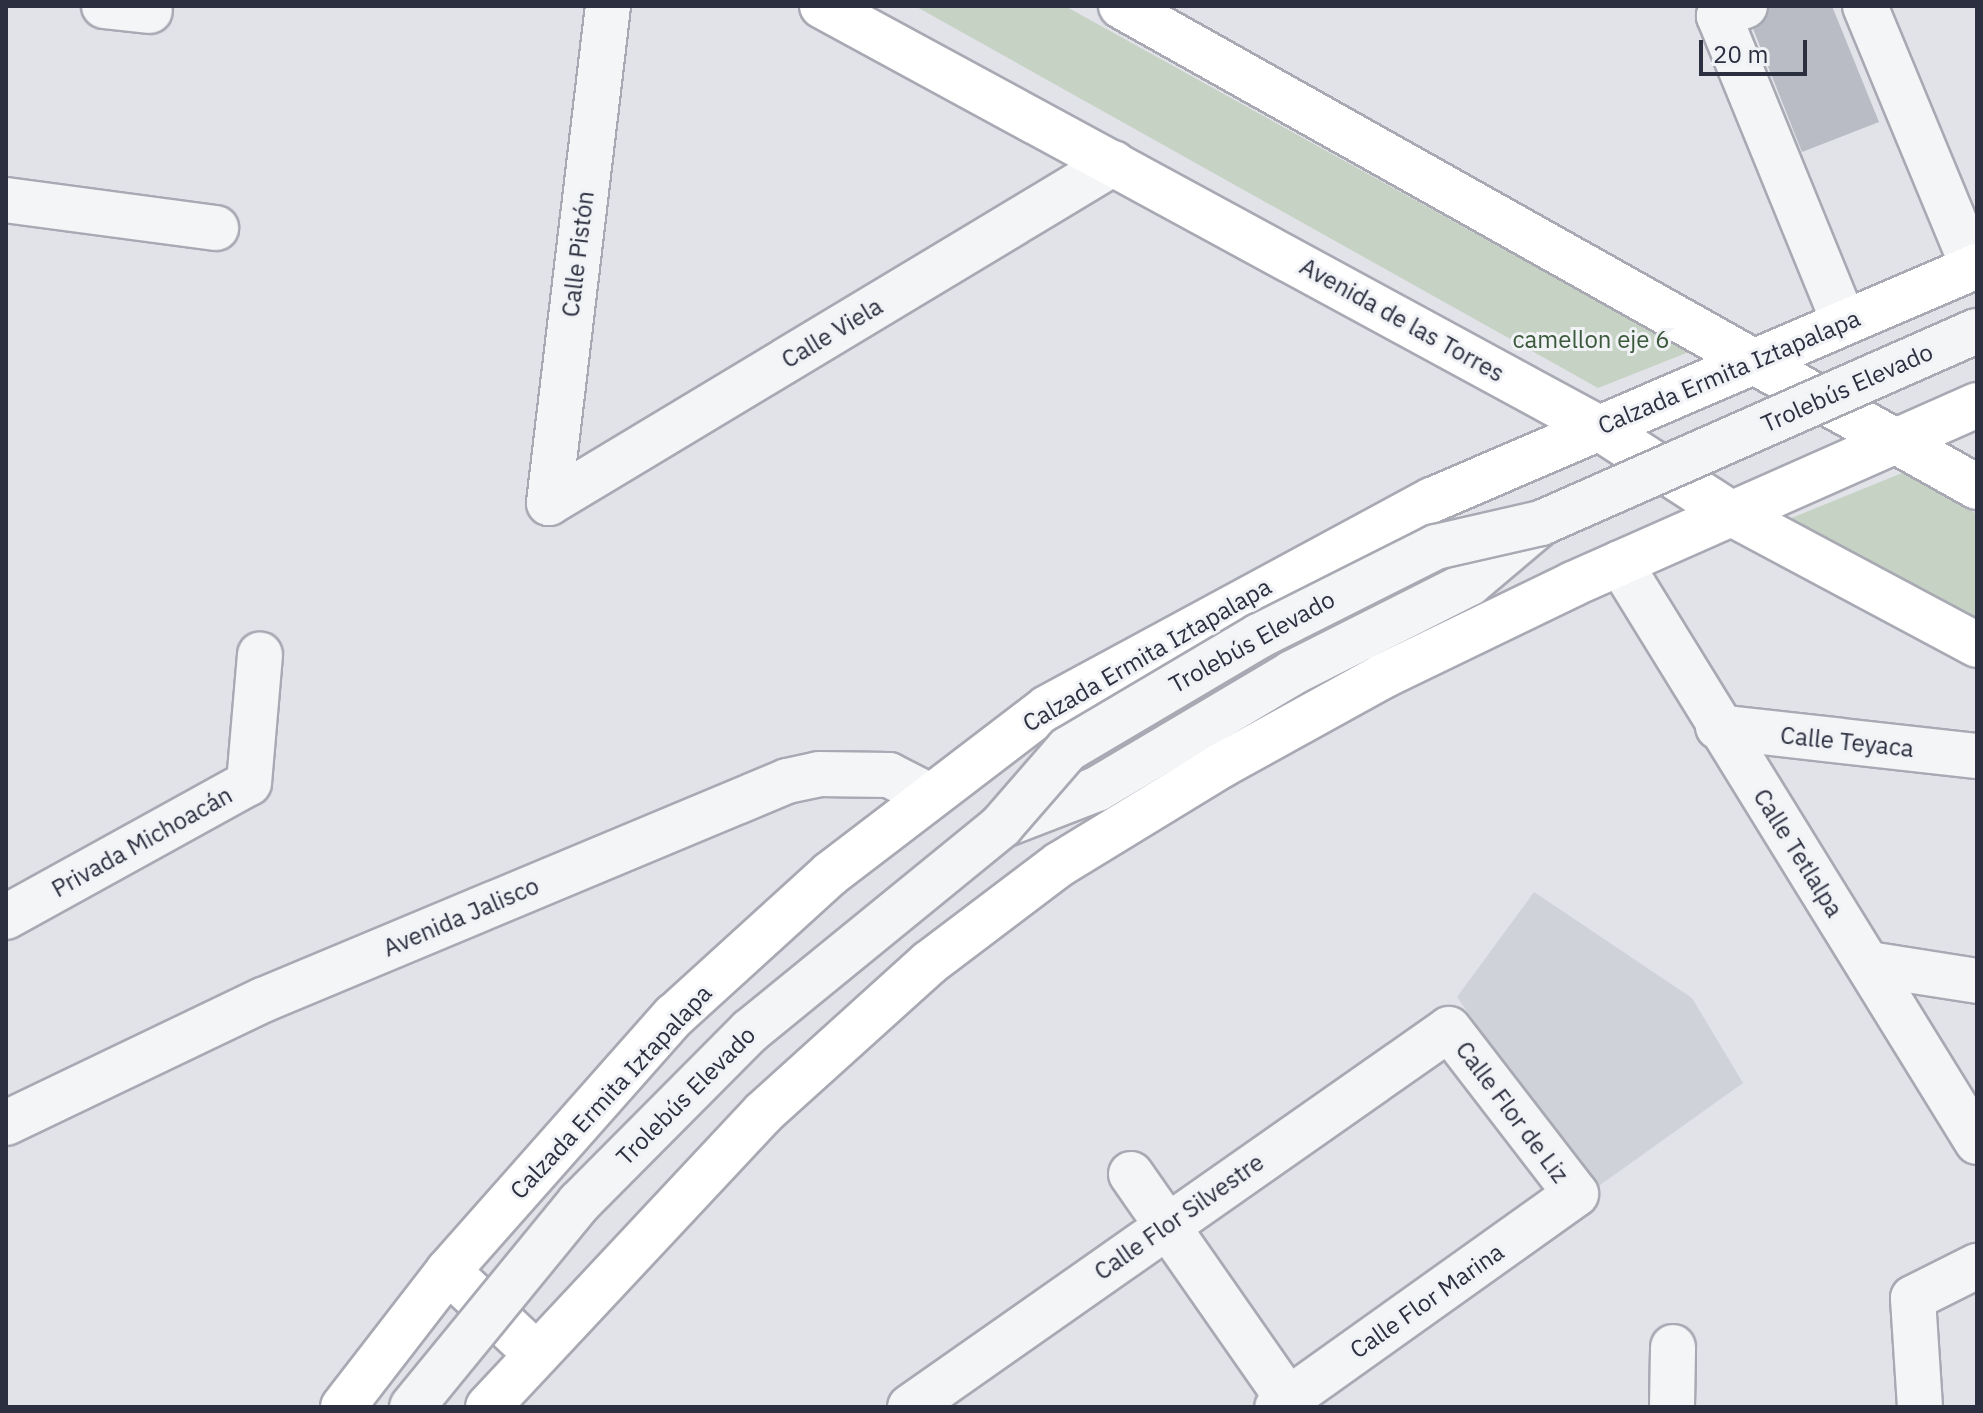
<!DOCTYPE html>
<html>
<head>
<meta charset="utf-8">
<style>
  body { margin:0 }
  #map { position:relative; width:1983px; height:1413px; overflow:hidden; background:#e2e3e9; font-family:"IBM Plex Sans",sans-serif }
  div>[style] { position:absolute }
  .built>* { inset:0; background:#d0d2da }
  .green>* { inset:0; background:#c5d2c4 }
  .building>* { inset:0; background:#babcc5 }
  .roads { filter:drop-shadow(2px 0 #a8a9b3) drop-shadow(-2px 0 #a8a9b3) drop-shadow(0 2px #a8a9b3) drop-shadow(0 -2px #a8a9b3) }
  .minor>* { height:44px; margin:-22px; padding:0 22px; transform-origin:22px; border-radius:22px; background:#f4f5f7 }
  .major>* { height:44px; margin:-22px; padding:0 22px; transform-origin:22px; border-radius:22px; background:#fff }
  .bridges { filter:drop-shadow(2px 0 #a8a9b3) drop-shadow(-2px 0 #a8a9b3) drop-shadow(0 2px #a8a9b3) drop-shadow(0 -2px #a8a9b3) }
  .minor-bridge>* { height:44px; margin:-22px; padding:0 22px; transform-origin:22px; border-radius:22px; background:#f4f5f7 }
  span { translate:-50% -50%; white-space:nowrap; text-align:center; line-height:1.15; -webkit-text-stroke:6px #f1f2f6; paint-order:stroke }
  .street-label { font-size:24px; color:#2c2f3f }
  .park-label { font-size:24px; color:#3b593b }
  .frame { position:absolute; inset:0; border:8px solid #2c2f3f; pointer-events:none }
  .scale { position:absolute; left:1699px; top:40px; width:108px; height:36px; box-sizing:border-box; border:4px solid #2c2f3f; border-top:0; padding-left:10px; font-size:24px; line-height:28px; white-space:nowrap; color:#2c2f3f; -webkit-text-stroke:6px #f1f2f6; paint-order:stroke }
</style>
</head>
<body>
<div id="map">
  <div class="built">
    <i style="clip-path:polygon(1534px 892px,1692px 998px,1743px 1083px,1593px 1190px,1457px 997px)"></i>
  </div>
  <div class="green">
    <i style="clip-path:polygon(915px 6px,1065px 6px,1689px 352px,1598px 388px)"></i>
    <i style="clip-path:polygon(1902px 473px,1977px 514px,1977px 623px,1789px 519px)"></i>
  </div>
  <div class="building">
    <i style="clip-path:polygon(1744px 6px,1832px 6px,1879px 122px,1802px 152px)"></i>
    <i style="clip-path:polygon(1422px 563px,1434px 587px,1132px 758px,1118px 733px)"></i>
  </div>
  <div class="roads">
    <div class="minor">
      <i style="left:104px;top:6px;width:46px;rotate:6.2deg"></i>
      <i style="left:1745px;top:6px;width:28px;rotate:159deg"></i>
      <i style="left:1719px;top:16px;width:331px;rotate:67.8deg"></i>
      <i style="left:1865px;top:6px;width:282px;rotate:67.5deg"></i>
      <i style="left:6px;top:200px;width:212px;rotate:7.6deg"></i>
      <i style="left:549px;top:503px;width:659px;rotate:-31.04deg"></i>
      <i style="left:549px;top:503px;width:500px;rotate:-83.23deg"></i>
      <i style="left:1620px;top:563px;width:680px;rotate:58.34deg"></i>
      <i style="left:1718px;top:727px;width:261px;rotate:6.4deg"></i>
      <i style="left:1001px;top:826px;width:103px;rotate:-21.1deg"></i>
      <i style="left:1097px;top:789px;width:227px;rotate:-30.7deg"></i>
      <i style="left:1292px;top:673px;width:199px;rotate:-26.8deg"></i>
      <i style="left:1470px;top:583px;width:93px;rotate:-40.2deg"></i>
      <i style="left:6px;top:917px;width:277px;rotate:-28.9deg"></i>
      <i style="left:249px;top:783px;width:129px;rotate:-85.1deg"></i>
      <i style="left:1869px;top:964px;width:109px;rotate:8.9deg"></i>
      <i style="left:6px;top:1123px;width:285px;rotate:-25.6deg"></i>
      <i style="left:263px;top:1000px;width:568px;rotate:-22.68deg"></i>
      <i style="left:787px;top:781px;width:33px;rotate:-12deg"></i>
      <i style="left:819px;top:774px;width:70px;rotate:0.8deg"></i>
      <i style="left:889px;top:775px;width:44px;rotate:27.1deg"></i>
      <i style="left:1131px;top:1174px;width:274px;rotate:55.1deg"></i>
      <i style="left:910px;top:1407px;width:658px;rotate:-35.04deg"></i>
      <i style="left:1449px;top:1029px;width:208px;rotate:52.4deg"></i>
      <i style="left:1576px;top:1194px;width:367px;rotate:144.5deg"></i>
      <i style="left:1672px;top:1407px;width:60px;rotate:-89deg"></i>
      <i style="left:1920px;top:1407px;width:109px;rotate:-93.7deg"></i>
      <i style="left:1913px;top:1298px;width:72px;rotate:-26.6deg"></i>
    </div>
    <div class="major">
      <i style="left:822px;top:6px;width:884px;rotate:28.51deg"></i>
      <i style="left:1599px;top:428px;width:158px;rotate:32.9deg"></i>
      <i style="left:1732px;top:514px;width:278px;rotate:28.1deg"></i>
      <i style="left:1121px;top:6px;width:982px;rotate:29.33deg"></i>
      <i style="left:448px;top:1271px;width:120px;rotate:43.3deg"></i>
      <i style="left:343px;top:1407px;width:172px;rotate:-52.3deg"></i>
      <i style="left:448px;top:1271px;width:341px;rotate:-48.5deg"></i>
      <i style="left:674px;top:1016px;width:211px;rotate:-42.3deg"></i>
      <i style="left:830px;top:874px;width:273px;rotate:-37.4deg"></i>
      <i style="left:1047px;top:708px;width:438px;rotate:-28.4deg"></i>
      <i style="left:1432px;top:500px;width:593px;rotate:-23.24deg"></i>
      <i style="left:488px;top:1407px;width:403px;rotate:-46.9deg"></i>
      <i style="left:763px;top:1113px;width:224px;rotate:-42.1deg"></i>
      <i style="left:929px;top:963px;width:164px;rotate:-37.1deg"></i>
      <i style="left:1060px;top:864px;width:190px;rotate:-31.4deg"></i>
      <i style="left:1222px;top:765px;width:184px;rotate:-28.9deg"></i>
      <i style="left:1383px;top:676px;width:211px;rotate:-25.8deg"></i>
      <i style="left:1573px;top:584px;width:442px;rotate:-23.9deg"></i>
    </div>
  </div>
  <div class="bridges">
    <div class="minor-bridge">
      <i style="left:412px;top:1407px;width:264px;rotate:-50.7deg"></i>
      <i style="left:579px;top:1203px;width:243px;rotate:-45.2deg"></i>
      <i style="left:750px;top:1031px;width:324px;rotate:-39.2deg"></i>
      <i style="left:1001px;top:826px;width:102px;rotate:-49deg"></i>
      <i style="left:1068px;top:749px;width:222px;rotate:-30.6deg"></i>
      <i style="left:1259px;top:636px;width:198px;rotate:-26.7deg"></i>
      <i style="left:1436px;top:547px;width:108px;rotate:-12.9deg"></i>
      <i style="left:1541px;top:523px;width:476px;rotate:-23.8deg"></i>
    </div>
  </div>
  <div class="street-label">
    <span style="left:578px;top:254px;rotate:-83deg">Calle Pistón</span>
    <span style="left:1402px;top:320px;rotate:29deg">Avenida de las Torres</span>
    <span style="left:832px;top:333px;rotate:-31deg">Calle Viela</span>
    <span style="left:1729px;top:372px;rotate:-23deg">Calzada Ermita Iztapalapa</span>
    <span style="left:1847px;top:388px;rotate:-24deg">Trolebús Elevado</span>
    <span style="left:1252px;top:642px;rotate:-29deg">Trolebús Elevado</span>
    <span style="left:1147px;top:655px;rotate:-30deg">Calzada Ermita Iztapalapa</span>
    <span style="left:1847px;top:742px;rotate:6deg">Calle Teyaca</span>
    <span style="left:142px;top:842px;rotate:-29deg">Privada Michoacán</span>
    <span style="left:1798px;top:853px;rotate:58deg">Calle Tetlalpa</span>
    <span style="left:461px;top:917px;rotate:-23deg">Avenida Jalisco</span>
    <span style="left:611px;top:1092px;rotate:-47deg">Calzada Ermita Iztapalapa</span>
    <span style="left:686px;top:1096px;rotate:-45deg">Trolebús Elevado</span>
    <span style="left:1512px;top:1112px;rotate:53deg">Calle Flor de Liz</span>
    <span style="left:1179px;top:1217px;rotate:-35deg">Calle Flor Silvestre</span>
    <span style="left:1427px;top:1301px;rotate:-35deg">Calle Flor Marina</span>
  </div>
  <div class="park-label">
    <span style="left:1591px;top:340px">camellon eje 6</span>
  </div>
  <div class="frame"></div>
  <div class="scale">20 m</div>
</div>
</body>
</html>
